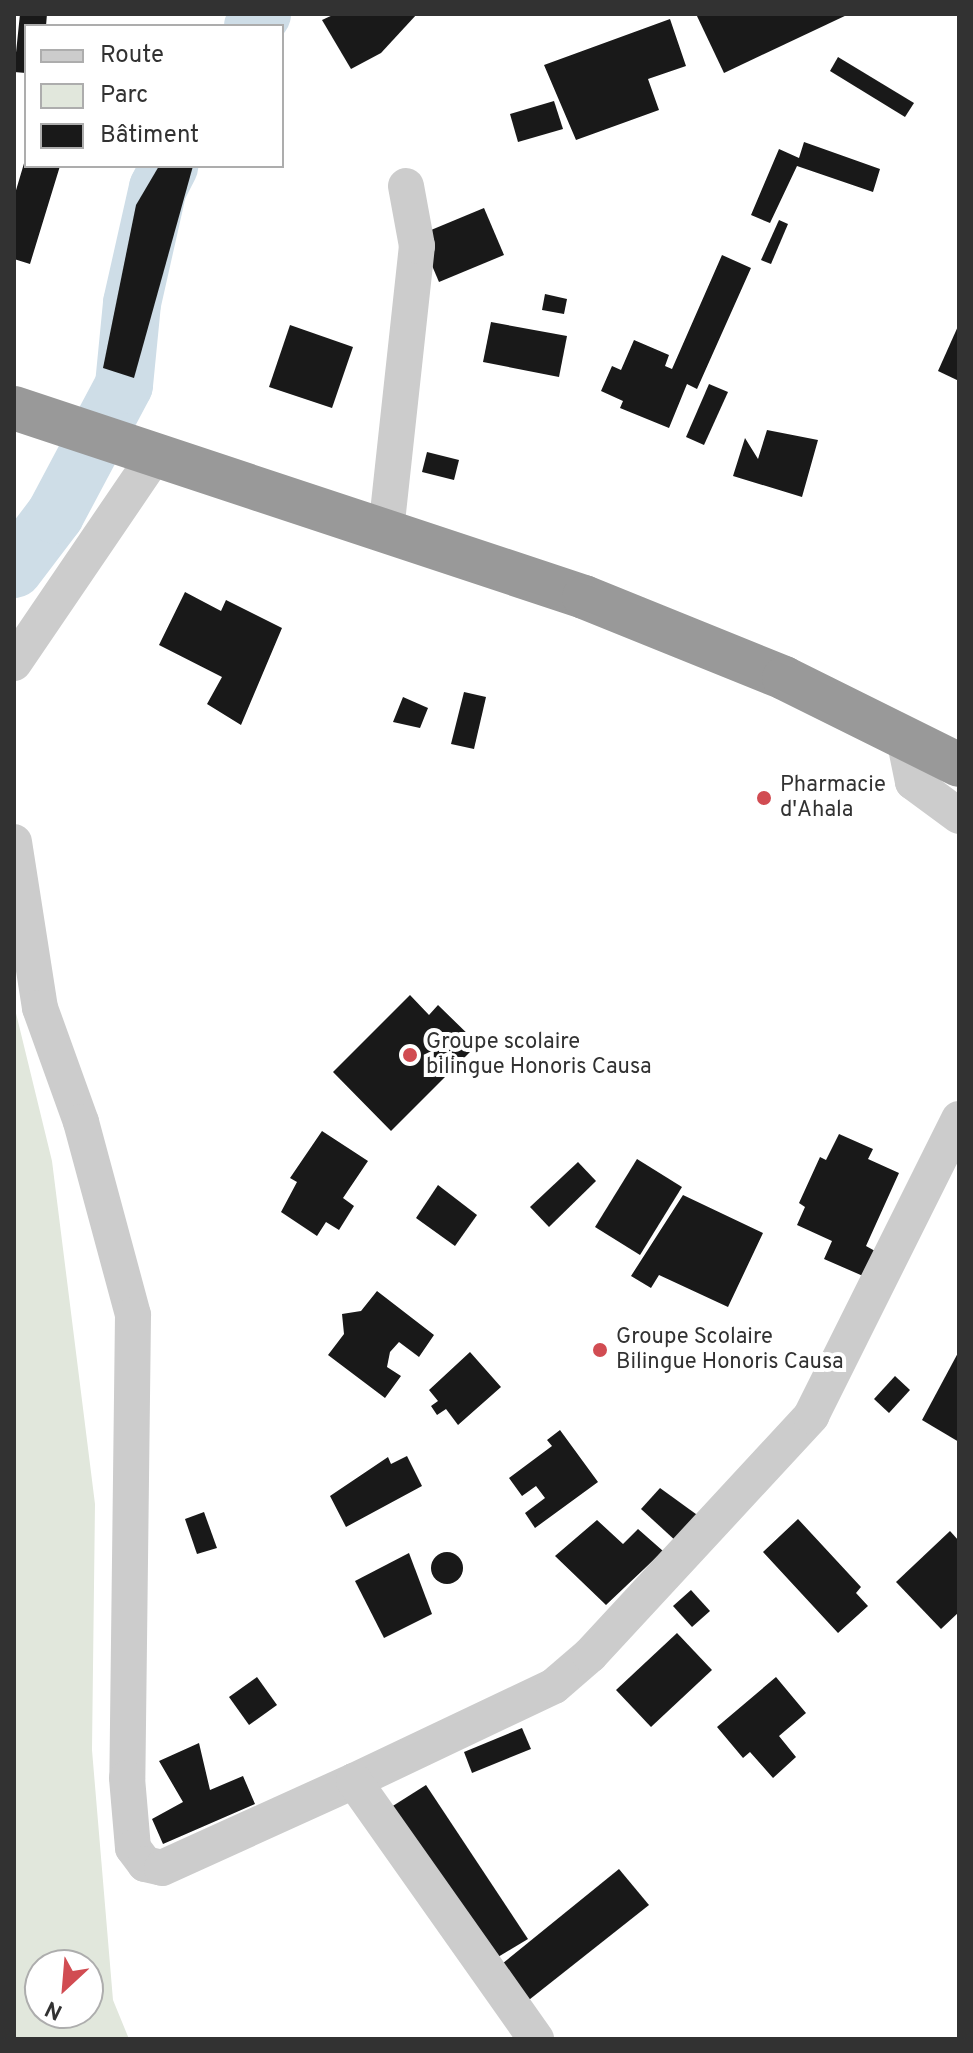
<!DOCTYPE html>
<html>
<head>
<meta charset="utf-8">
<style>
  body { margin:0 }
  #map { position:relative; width:973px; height:2053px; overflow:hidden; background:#fff; font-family:Overpass,sans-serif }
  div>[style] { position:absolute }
  .green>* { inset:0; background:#e1e7dc }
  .river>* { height:58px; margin:-29px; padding:0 29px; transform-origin:29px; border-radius:29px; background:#cedde7 }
  .building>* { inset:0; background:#191919 }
  .round { border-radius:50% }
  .minor>* { height:36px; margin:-18px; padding:0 18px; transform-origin:18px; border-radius:18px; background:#ccc }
  .highway>* { height:44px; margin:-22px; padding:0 22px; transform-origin:22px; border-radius:22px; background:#999 }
  .dots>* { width:22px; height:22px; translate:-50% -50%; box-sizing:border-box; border:4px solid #fff; border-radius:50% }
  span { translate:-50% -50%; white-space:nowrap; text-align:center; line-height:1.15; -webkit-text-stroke:8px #fff; paint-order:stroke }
  .poi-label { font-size:22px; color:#323232 }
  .left { translate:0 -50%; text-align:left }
  .frame { position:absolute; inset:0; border:16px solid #323232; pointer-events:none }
  .legend { position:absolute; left:24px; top:24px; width:260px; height:144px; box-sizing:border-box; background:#fff; border:2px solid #adadad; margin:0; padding:10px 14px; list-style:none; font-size:24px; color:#323232 }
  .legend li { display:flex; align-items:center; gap:16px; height:40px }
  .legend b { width:40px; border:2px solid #adadad }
  .north { position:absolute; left:24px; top:1949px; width:80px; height:80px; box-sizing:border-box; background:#fff; border:2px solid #adadad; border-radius:50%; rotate:206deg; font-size:22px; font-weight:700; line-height:32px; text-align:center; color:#323232 }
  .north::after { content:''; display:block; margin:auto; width:28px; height:36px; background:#d14c52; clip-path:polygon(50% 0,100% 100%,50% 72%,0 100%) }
</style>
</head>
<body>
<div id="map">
  <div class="green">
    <i style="clip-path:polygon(evenodd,14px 1005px,52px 1161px,95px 1504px,92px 1750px,113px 2000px,129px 2039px,14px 2039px,14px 1005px,40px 1965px,88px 1965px,88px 2013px,40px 2013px,40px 1965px)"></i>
  </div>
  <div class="river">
    <i style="left:253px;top:26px;width:15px;rotate:-53deg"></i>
    <i style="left:14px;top:569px;width:68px;rotate:-52.8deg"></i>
    <i style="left:55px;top:515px;width:147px;rotate:-62deg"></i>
    <i style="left:124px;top:385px;width:82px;rotate:-84.4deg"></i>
    <i style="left:132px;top:303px;width:118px;rotate:-77.3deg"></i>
    <i style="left:158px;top:188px;width:25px;rotate:-63deg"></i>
  </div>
  <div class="building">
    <i style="clip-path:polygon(20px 14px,47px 14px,46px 26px,26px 26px,26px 73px,14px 72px)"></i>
    <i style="clip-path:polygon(335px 14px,417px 14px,381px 53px,351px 69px,322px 20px)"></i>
    <i style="clip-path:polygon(696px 14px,849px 14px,724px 73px)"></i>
    <i style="clip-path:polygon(670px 19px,686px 66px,648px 79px,659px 110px,576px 140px,544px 65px)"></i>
    <i style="clip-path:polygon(838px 57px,914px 103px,905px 117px,830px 71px)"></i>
    <i style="clip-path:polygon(554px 101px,563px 129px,518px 142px,510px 114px)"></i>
    <i style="clip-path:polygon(804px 142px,880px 169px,873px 192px,797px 166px,770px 223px,751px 215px,779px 149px,799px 158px)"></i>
    <i style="clip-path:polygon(25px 160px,26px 166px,60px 166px,30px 264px,14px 259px,14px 197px)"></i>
    <i style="clip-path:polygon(159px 166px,193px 166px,134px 378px,103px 368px,136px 205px)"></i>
    <i style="clip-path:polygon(484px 208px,504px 255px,439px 282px,419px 235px)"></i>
    <i style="clip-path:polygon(779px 220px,788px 224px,771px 264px,761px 260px)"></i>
    <i style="clip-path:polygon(722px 255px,751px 268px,697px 389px,687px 384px,669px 428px,620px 408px,623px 401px,601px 391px,612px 366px,621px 370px,634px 340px,669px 355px,665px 366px,672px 369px)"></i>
    <i style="clip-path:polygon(545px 294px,567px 299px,564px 314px,542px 310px)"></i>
    <i style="clip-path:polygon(491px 322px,567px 336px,559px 377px,483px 362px)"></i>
    <i style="clip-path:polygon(959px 324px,959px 381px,938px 371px)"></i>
    <i style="clip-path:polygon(290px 325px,353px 347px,332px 408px,269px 387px)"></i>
    <i style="clip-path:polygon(709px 384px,728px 392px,704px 445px,686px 437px)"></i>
    <i style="clip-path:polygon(767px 430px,818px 440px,802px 497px,733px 476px,745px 438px,758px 459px)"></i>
    <i style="clip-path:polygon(427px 452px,459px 460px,454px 480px,422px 472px)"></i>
    <i style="clip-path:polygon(185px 592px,221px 611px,226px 600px,282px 628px,241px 725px,207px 704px,222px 677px,159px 645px)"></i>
    <i style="clip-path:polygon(464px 692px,486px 697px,474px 749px,451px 744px)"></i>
    <i style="clip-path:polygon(403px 697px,428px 708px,420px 728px,393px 722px)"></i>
    <i style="clip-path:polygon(410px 995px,429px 1015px,438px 1005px,478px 1044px,391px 1131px,333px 1072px)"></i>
    <i style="clip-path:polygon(322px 1131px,368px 1161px,343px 1198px,354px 1206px,339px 1230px,326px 1222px,317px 1236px,281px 1212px,297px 1182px,290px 1178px)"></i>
    <i style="clip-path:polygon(839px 1134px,873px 1149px,868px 1159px,899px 1173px,866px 1246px,875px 1251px,863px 1276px,824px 1259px,832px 1241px,797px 1225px,805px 1207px,799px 1203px,820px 1157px,826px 1160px)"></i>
    <i style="clip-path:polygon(637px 1159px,682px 1187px,640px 1255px,595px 1227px)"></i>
    <i style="clip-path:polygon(578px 1162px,596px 1181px,549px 1227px,530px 1207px)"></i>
    <i style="clip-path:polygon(438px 1185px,477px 1215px,455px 1246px,416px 1218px)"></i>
    <i style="clip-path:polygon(683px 1195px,763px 1233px,728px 1307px,659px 1275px,651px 1288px,631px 1276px)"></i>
    <i style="clip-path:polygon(377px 1291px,434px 1335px,419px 1357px,399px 1342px,390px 1352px,387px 1367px,401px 1376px,385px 1398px,328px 1355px,344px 1334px,342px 1314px,361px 1311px)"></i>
    <i style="clip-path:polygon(959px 1351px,959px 1442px,922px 1420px)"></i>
    <i style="clip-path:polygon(470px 1352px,501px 1387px,458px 1425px,446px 1409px,437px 1415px,431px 1406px,438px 1401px,429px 1390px)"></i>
    <i style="clip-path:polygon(895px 1376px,910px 1390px,889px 1413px,874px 1399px)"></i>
    <i style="clip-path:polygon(560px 1430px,598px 1482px,535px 1528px,525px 1513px,545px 1498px,536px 1486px,522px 1496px,509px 1478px,552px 1446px,547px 1440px)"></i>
    <i style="clip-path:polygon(407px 1456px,422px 1486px,346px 1527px,330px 1496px,388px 1457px,391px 1464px)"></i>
    <i style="clip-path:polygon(660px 1488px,700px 1517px,677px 1542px,641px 1509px)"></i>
    <i style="clip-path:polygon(204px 1512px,217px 1548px,197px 1554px,185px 1519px)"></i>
    <i style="clip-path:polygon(798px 1519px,861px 1587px,856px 1593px,868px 1606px,838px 1633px,763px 1552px)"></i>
    <i style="clip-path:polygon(597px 1520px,623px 1544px,638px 1529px,663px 1551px,606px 1605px,555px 1556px)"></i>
    <i style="clip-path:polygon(950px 1531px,959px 1541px,959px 1612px,941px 1629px,896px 1582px)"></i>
    <i class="round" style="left:431px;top:1552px;width:32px;height:32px"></i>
    <i style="clip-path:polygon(409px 1553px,432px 1614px,384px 1638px,355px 1581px)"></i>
    <i style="clip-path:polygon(691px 1590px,710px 1611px,692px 1627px,673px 1606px)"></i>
    <i style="clip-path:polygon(677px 1633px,712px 1670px,651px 1727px,616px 1690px)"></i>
    <i style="clip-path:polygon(257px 1677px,277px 1705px,249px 1725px,229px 1697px)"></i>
    <i style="clip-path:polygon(776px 1677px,806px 1713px,779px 1736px,796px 1757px,773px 1778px,750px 1752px,743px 1758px,717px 1727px)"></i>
    <i style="clip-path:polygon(522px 1728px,531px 1749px,472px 1773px,464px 1752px)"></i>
    <i style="clip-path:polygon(199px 1743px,210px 1790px,243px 1776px,255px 1804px,163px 1844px,152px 1819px,183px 1802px,159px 1761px)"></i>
    <i style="clip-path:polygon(426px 1785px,528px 1939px,488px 1963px,388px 1809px)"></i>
    <i style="clip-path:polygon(619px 1869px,649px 1905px,520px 2007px,492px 1972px)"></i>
  </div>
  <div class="minor">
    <i style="left:386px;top:531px;width:287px;rotate:-83.8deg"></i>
    <i style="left:417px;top:246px;width:61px;rotate:-100.4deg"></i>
    <i style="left:14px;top:663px;width:253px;rotate:-55.8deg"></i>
    <i style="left:904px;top:738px;width:45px;rotate:78.4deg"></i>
    <i style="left:913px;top:782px;width:57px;rotate:36.5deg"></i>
    <i style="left:14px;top:842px;width:168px;rotate:81.1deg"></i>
    <i style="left:40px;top:1008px;width:121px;rotate:70.2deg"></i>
    <i style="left:81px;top:1122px;width:200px;rotate:74.9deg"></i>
    <i style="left:133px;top:1315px;width:463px;rotate:90.7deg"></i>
    <i style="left:127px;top:1778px;width:70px;rotate:85.1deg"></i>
    <i style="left:133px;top:1848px;width:20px;rotate:53deg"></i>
    <i style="left:145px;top:1864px;width:17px;rotate:13deg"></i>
    <i style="left:162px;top:1868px;width:211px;rotate:-24.4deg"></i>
    <i style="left:354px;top:1781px;width:221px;rotate:-25.4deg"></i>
    <i style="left:554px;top:1686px;width:48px;rotate:-40.7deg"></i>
    <i style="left:590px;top:1655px;width:326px;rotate:-47.2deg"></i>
    <i style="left:811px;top:1416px;width:332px;rotate:-63.5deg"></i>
    <i style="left:354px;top:1781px;width:316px;rotate:54.8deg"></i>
  </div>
  <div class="highway">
    <i style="left:14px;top:408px;width:601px;rotate:18.34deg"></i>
    <i style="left:584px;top:597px;width:216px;rotate:22deg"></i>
    <i style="left:784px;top:678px;width:195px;rotate:26.4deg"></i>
  </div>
  <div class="dots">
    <i style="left:764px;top:798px;background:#d14c52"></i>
    <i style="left:410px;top:1055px;background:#d14c52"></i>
    <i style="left:600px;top:1350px;background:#d14c52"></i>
  </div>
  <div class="poi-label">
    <span class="left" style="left:780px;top:798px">Pharmacie<br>d'Ahala</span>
    <span class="left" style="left:426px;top:1055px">Groupe scolaire<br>bilingue Honoris Causa</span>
    <span class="left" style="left:616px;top:1350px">Groupe Scolaire<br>Bilingue Honoris Causa</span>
  </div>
  <div class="frame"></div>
  <ul class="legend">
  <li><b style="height:10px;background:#ccc"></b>Route</li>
  <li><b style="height:22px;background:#e1e7dc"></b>Parc</li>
  <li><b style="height:22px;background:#191919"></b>Bâtiment</li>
  </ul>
  <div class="north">N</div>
</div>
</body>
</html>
